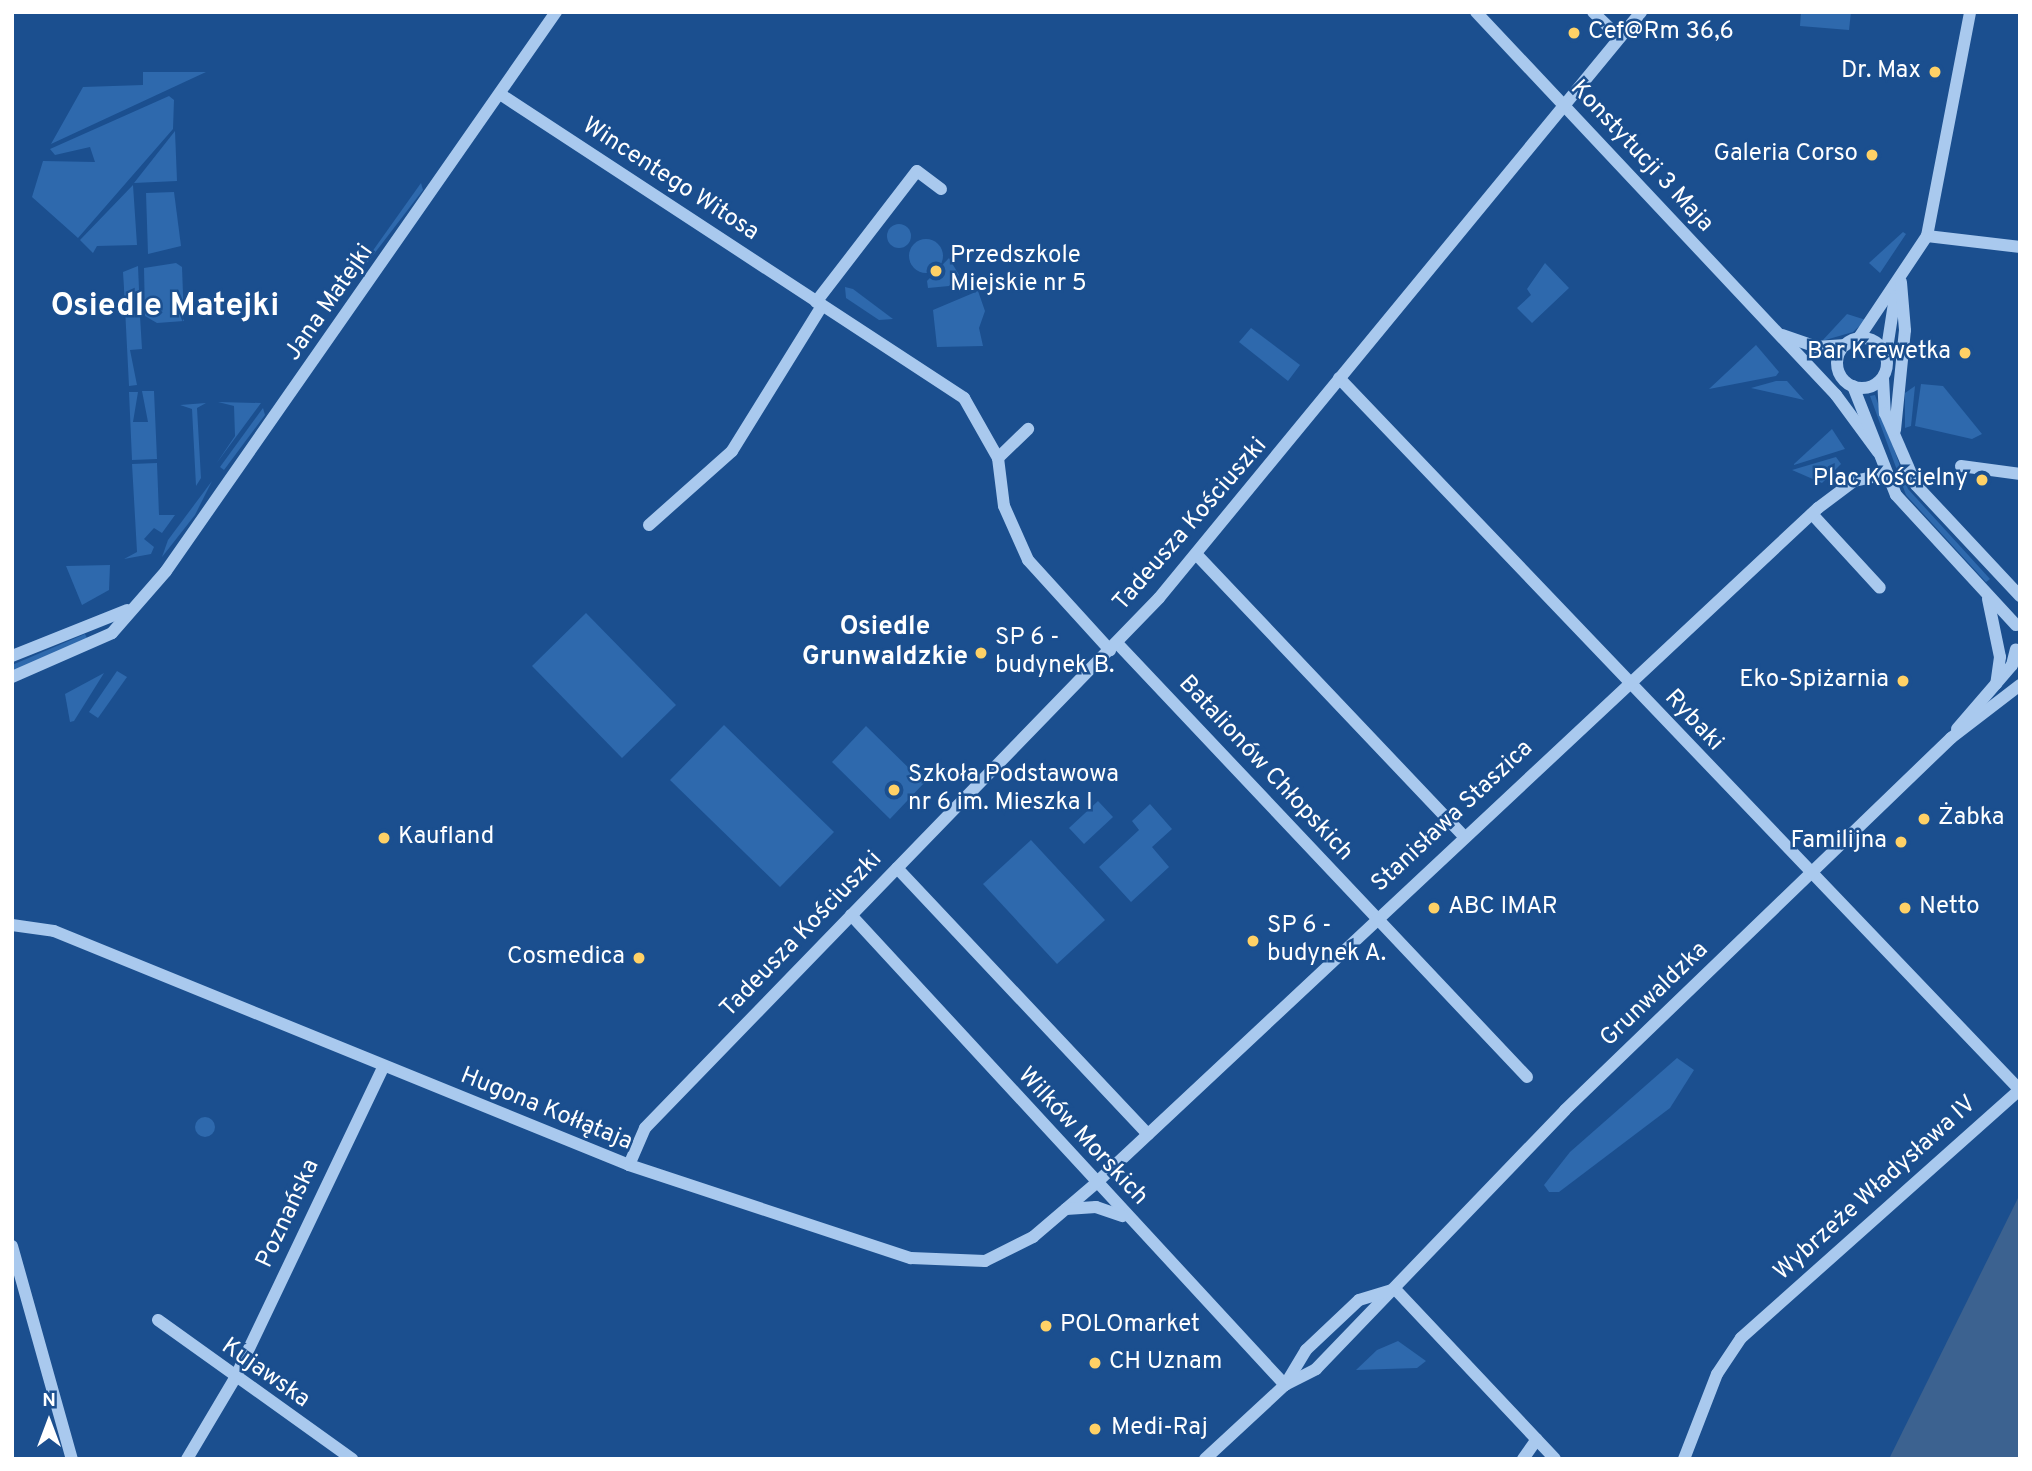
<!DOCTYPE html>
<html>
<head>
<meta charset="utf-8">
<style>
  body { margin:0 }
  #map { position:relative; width:2032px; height:1471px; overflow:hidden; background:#1b4f8f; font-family:Overpass,sans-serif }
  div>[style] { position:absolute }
  .green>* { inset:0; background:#2e69ad }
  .round { border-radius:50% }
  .water>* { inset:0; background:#3c6290 }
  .minor>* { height:12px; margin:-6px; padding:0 6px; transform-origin:6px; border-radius:6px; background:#a9c9ee }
  .minor>.ring { margin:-6px; padding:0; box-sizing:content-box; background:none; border:12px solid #a9c9ee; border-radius:50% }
  .dots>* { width:19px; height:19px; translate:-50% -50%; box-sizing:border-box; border:4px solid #1b4f8f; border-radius:50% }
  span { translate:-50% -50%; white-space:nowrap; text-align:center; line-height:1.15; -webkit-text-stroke:5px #1b4f8f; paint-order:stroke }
  .poi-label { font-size:24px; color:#fff }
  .left { translate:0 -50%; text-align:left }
  .right { translate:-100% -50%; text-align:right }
  .street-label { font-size:24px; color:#fff }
  .neighbourhood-label { font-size:26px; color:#fff; font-weight:700 }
  .district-label { font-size:32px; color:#fff; font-weight:700 }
  .frame { position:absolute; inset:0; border:14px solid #fff; pointer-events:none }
  .north { position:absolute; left:14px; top:1387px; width:70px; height:70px; -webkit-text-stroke:5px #1b4f8f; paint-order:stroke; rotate:0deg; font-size:19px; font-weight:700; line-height:28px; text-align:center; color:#fff }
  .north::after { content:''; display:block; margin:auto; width:24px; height:32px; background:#fff; clip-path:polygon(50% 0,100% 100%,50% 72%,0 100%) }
</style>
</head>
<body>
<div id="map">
  <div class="green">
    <i style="clip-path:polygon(1801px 12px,1851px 12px,1849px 30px,1800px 26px)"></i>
    <i style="clip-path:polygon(143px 72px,206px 72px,51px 144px,83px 87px,143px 85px)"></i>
    <i style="clip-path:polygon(169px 96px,174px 100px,173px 129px,78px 238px,32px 197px,43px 161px,95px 162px,90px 147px,55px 155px,50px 149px)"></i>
    <i style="clip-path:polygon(175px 131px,177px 181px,134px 183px)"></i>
    <i style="clip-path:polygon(421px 183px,423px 190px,364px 267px,362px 266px)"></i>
    <i style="clip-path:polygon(133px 185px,137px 245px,97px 246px,93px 253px,80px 240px)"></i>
    <i style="clip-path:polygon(174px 192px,181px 246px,148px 254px,146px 193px)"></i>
    <i class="round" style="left:887px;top:224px;width:24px;height:24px"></i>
    <i style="clip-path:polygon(1903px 232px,1906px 234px,1880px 273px,1869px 263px)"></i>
    <i class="round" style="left:909px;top:239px;width:34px;height:34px"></i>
    <i style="clip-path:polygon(949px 258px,959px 275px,949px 286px,928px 288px,927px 281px)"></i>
    <i style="clip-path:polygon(176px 263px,182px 267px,184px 321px,157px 323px,145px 316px,144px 268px)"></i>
    <i style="clip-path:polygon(1545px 263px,1569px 288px,1532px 323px,1517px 308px,1531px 295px,1527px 289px)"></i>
    <i style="clip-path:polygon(138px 266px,140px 313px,125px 305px,123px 272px)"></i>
    <i style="clip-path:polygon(845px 287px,853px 289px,893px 319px,879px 320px,846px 298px)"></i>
    <i style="clip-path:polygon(978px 291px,985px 311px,979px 328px,983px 346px,937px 347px,933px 310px)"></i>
    <i style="clip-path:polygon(125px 308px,140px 316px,142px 349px,130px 350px,137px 385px,129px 386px)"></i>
    <i style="clip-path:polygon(1847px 314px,1866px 320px,1853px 332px,1822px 341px)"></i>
    <i style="clip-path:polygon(1251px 328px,1300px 365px,1288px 381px,1239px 342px)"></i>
    <i style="clip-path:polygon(1756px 345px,1779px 372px,1776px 376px,1709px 389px)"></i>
    <i style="clip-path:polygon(1787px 381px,1804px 400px,1751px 388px,1776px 381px)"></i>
    <i style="clip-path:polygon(1921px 384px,1943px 386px,1982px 434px,1972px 439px,1915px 426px)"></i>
    <i style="clip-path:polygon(1915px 386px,1911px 426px,1905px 428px,1905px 393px)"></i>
    <i style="clip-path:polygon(142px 391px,154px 391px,157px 459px,132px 460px,129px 392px,138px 392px,133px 422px,148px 422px)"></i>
    <i style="clip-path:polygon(1875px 395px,1908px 489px,1990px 579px,1986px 582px,1906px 495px,1870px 396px)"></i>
    <i style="clip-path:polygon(218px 402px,261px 403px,216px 464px,235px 436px,234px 406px)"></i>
    <i style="clip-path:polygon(206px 403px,197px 408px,201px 478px,196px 486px,192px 409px,180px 405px)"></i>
    <i style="clip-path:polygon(263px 408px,265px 415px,224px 470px,220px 467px)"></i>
    <i style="clip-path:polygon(1832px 429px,1845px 449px,1794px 465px,1794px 464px)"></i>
    <i style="clip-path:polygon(1836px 457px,1841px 464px,1822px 483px,1792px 470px)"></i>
    <i style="clip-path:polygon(157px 463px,159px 515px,175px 515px,162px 533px,154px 528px,144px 539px,154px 547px,151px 554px,124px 559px,137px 552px,132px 464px)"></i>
    <i style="clip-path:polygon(212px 481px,195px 515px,162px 557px,168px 540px)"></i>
    <i style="clip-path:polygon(110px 565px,109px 590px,82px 605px,66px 566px)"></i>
    <i style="clip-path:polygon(586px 613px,676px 705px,622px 758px,532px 666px)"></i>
    <i style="clip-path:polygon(85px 634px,88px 640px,12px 672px,12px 665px)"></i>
    <i style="clip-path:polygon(117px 671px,127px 677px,98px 718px,89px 712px)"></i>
    <i style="clip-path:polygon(104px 673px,74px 721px,70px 722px,65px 694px)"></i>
    <i style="clip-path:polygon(724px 725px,834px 832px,780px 887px,670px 780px)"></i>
    <i style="clip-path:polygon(866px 726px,924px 783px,890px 819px,832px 762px)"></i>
    <i style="clip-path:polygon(1098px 801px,1113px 817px,1084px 844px,1069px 828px)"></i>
    <i style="clip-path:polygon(1150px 804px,1172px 829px,1152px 847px,1169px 867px,1131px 902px,1099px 867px,1139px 830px,1132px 821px)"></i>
    <i style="clip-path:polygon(1031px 840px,1105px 920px,1057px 964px,983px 884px)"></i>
    <i style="clip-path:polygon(1677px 1058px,1694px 1070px,1670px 1108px,1559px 1192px,1549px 1192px,1544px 1185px,1570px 1152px)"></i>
    <i class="round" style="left:195px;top:1117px;width:20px;height:20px"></i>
    <i style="clip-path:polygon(1398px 1341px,1426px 1361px,1417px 1368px,1356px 1370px,1377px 1350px)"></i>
  </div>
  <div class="water">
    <i style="clip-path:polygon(2020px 1194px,2020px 1459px,1889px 1459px)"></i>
  </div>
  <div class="minor">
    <i style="left:1476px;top:12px;width:526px;rotate:46.77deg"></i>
    <i style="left:1836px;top:395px;width:71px;rotate:53.6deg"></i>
    <i style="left:1593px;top:12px;width:36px;rotate:44deg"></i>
    <i style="left:500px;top:94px;width:555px;rotate:33.23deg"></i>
    <i style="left:964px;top:398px;width:69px;rotate:60.5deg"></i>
    <i style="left:998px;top:458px;width:42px;rotate:-44deg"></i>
    <i style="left:1927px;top:236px;width:94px;rotate:6.7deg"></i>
    <i style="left:816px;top:302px;width:165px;rotate:-52.4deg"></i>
    <i style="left:917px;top:171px;width:30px;rotate:37deg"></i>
    <i style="left:1782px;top:335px;width:36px;rotate:19deg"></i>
    <i style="left:1816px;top:347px;width:30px;rotate:-4deg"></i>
    <i class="ring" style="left:1837px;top:338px;width:38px;height:38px"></i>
    <i style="left:1858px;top:339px;width:124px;rotate:-56.2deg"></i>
    <i style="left:1927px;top:236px;width:228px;rotate:-79.1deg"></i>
    <i style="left:1886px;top:355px;width:59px;rotate:-81.2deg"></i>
    <i style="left:1339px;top:378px;width:984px;rotate:46.28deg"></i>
    <i style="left:1883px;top:378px;width:35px;rotate:87deg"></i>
    <i style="left:1885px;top:413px;width:78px;rotate:66.7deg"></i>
    <i style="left:1916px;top:485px;width:152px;rotate:46.9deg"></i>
    <i style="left:1853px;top:386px;width:117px;rotate:68.5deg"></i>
    <i style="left:1896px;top:495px;width:177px;rotate:47.3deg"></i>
    <i style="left:1895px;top:430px;width:100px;rotate:-84.3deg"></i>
    <i style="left:1905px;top:330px;width:48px;rotate:-94.8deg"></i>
    <i style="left:998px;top:458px;width:48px;rotate:82.9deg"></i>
    <i style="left:1004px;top:506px;width:59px;rotate:66deg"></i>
    <i style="left:1028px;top:560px;width:122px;rotate:47.7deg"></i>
    <i style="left:1961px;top:466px;width:60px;rotate:7.7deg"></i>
    <i style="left:1812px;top:514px;width:100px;rotate:47.4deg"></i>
    <i style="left:649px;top:525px;width:111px;rotate:-41.7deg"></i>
    <i style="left:732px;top:451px;width:171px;rotate:-58.2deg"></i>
    <i style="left:1196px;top:554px;width:389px;rotate:46.5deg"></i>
    <i style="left:1988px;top:599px;width:59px;rotate:78.3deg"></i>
    <i style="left:2000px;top:657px;width:27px;rotate:98deg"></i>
    <i style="left:1117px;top:643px;width:597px;rotate:46.63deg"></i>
    <i style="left:12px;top:656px;width:124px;rotate:-21.8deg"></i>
    <i style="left:12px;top:677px;width:109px;rotate:-23.7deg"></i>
    <i style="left:112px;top:633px;width:82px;rotate:-48.9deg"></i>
    <i style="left:166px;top:571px;width:682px;rotate:-55.1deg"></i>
    <i style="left:1957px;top:729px;width:84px;rotate:-49.3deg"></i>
    <i style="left:2012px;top:665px;width:16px;rotate:-76deg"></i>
    <i style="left:897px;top:868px;width:366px;rotate:46.7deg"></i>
    <i style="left:851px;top:915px;width:640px;rotate:47.28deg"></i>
    <i style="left:12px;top:925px;width:42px;rotate:8.1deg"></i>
    <i style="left:54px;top:931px;width:621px;rotate:22.14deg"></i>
    <i style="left:629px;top:1165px;width:297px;rotate:18.3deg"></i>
    <i style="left:911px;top:1258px;width:74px;rotate:2.3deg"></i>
    <i style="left:985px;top:1261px;width:54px;rotate:-26.6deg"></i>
    <i style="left:1033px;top:1237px;width:82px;rotate:-40.5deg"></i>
    <i style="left:1095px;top:1184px;width:990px;rotate:-43.08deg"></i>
    <i style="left:1818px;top:508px;width:45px;rotate:-36.9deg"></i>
    <i style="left:1854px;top:481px;width:33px;rotate:-12deg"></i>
    <i style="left:629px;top:1165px;width:40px;rotate:-66.6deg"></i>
    <i style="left:645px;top:1128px;width:738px;rotate:-45.88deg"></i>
    <i style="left:1159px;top:598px;width:759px;rotate:-50.56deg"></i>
    <i style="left:1066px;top:1209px;width:30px;rotate:-4deg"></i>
    <i style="left:1096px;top:1207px;width:28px;rotate:19deg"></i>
    <i style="left:12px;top:1246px;width:221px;rotate:74.3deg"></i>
    <i style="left:1395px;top:1289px;width:233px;rotate:46.7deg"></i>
    <i style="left:158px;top:1320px;width:239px;rotate:35.6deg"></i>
    <i style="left:1285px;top:1385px;width:35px;rotate:-27deg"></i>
    <i style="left:1316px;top:1369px;width:359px;rotate:-46.1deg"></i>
    <i style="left:1565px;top:1110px;width:536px;rotate:-43.94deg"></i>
    <i style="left:1951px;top:738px;width:87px;rotate:-37.5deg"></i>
    <i style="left:187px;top:1459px;width:92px;rotate:-59.3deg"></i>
    <i style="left:234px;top:1380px;width:347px;rotate:-64.5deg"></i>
    <i style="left:1205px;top:1459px;width:109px;rotate:-42.8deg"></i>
    <i style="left:1285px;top:1385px;width:41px;rotate:-59deg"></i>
    <i style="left:1306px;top:1350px;width:73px;rotate:-43.3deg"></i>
    <i style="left:1359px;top:1300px;width:37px;rotate:-17deg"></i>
    <i style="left:1523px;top:1459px;width:24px;rotate:-55deg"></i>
    <i style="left:1684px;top:1459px;width:91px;rotate:-68.8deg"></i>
    <i style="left:1717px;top:1374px;width:43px;rotate:-56.3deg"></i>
    <i style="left:1741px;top:1338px;width:374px;rotate:-41.7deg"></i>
  </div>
  <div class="dots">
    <i style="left:1574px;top:33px;background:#ffd166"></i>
    <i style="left:1935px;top:72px;background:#ffd166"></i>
    <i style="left:1872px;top:155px;background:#ffd166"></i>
    <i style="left:936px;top:271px;background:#ffd166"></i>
    <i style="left:1965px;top:353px;background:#ffd166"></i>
    <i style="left:1982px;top:480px;background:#ffd166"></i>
    <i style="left:981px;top:653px;background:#ffd166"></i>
    <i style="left:1903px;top:681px;background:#ffd166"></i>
    <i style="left:894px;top:790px;background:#ffd166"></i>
    <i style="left:1924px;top:819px;background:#ffd166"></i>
    <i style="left:384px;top:838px;background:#ffd166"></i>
    <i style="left:1901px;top:842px;background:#ffd166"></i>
    <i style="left:1434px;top:908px;background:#ffd166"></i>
    <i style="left:1905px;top:908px;background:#ffd166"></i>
    <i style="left:1253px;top:941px;background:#ffd166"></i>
    <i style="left:639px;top:958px;background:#ffd166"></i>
    <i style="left:1046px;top:1326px;background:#ffd166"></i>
    <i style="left:1095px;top:1363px;background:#ffd166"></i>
    <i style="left:1095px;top:1429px;background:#ffd166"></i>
  </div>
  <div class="poi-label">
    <span class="left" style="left:1588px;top:33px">Cef@Rm 36,6</span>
    <span class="right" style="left:1921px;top:72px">Dr. Max</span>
    <span class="right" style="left:1858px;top:155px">Galeria Corso</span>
    <span class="left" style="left:950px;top:271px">Przedszkole<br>Miejskie nr 5</span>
    <span class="right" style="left:1951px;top:353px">Bar Krewetka</span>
    <span class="right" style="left:1968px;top:480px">Plac Kościelny</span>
    <span class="left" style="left:995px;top:653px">SP 6 -<br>budynek B.</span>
    <span class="right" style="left:1889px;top:681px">Eko-Spiżarnia</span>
    <span class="left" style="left:908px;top:790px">Szkoła Podstawowa<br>nr 6 im. Mieszka I</span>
    <span class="left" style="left:1938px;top:819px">Żabka</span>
    <span class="left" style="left:398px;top:838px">Kaufland</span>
    <span class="right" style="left:1887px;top:842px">Familijna</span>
    <span class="left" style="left:1448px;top:908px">ABC IMAR</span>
    <span class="left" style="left:1919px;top:908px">Netto</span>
    <span class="left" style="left:1267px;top:941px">SP 6 -<br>budynek A.</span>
    <span class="right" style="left:625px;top:958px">Cosmedica</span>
    <span class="left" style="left:1060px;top:1326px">POLOmarket</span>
    <span class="left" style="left:1109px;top:1363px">CH Uznam</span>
    <span class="left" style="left:1111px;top:1429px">Medi-Raj</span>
  </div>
  <div class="street-label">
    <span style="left:1641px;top:157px;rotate:47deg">Konstytucji 3 Maja</span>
    <span style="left:670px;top:180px;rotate:33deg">Wincentego Witosa</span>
    <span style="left:330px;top:303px;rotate:-55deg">Jana Matejki</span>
    <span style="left:1191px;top:525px;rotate:-49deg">Tadeusza Kościuszki</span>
    <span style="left:1693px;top:721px;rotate:47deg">Rybaki</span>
    <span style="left:1265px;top:769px;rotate:47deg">Batalionów Chłopskich</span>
    <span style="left:1453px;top:817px;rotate:-43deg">Stanisława Staszica</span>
    <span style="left:802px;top:935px;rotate:-46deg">Tadeusza Kościuszki</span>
    <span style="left:1655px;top:995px;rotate:-44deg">Grunwaldzka</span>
    <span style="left:546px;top:1110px;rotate:22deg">Hugona Kołłątaja</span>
    <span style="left:1082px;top:1137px;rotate:47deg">Wilków Morskich</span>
    <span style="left:1876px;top:1189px;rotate:-42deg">Wybrzeże Władysława IV</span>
    <span style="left:289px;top:1214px;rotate:-65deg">Poznańska</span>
    <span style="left:265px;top:1374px;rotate:35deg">Kujawska</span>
  </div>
  <div class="neighbourhood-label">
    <span style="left:885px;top:643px">Osiedle<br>Grunwaldzkie</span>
  </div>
  <div class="district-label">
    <span style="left:165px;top:307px">Osiedle Matejki</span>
  </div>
  <div class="frame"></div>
  <div class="north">N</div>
</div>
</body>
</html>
